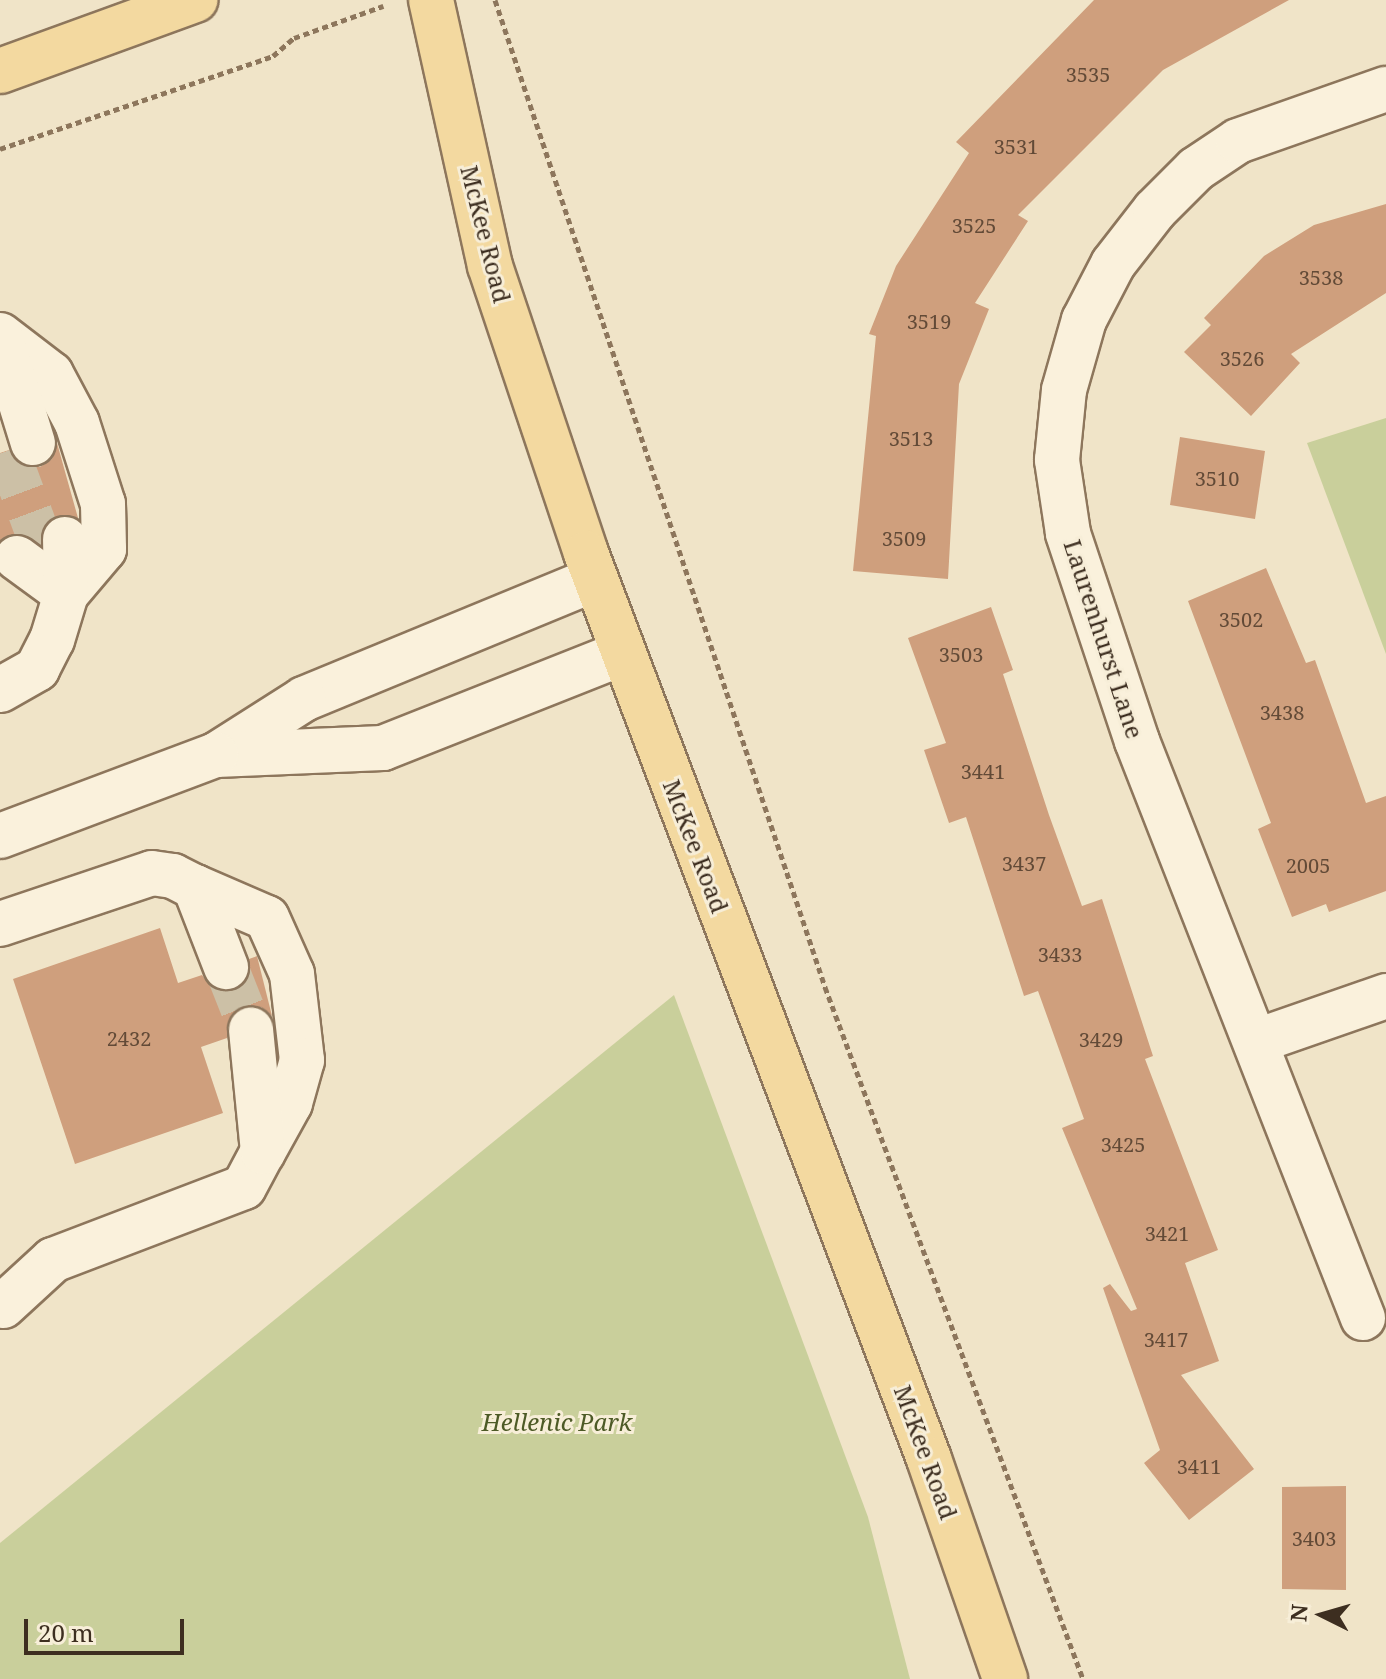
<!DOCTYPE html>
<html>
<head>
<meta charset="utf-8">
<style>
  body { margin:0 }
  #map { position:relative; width:1386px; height:1679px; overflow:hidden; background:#f0e4c8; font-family:"Noto Serif",serif }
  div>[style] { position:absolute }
  .green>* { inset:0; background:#c9cf9b }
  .building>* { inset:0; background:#cf9f7d }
  .minor-tunnel>* { height:44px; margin-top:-22px; transform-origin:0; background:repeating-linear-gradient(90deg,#ccc0a6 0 44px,transparent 0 66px) }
  .path>* { height:5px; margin-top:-2.5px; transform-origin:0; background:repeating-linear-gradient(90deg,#8d765c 0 6px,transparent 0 10px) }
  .roads { filter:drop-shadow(2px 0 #8d765c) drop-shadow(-2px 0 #8d765c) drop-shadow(0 2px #8d765c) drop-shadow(0 -2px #8d765c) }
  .minor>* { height:44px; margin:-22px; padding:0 22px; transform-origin:22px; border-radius:22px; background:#faf1dc }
  .major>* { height:44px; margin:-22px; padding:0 22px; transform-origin:22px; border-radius:22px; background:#f3d9a0 }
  span { translate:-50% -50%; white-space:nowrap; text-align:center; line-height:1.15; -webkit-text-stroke:6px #f7eed8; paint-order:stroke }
  .number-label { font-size:20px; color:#624a37 }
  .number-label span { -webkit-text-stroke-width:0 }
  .street-label { font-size:24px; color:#3d2e20 }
  .park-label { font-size:24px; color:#4d5a26; font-style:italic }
  .north { position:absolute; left:1282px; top:1575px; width:80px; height:80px; -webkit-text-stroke:6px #f7eed8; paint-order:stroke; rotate:275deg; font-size:22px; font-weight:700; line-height:32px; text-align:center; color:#3d2e20 }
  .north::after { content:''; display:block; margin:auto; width:28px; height:36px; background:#3d2e20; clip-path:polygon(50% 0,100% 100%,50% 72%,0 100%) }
  .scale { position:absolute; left:24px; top:1619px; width:160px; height:36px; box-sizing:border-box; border:4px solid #3d2e20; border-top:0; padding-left:10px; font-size:24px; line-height:28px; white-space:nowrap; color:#3d2e20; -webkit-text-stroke:6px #f7eed8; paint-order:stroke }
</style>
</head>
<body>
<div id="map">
  <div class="green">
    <i style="clip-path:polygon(1386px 418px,1386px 654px,1307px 443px)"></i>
    <i style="clip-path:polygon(674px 995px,868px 1517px,910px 1679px,0 1679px,0 1543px)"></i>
  </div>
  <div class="building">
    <i style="clip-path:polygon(1094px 0,1289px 0,1163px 70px,1018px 215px,1028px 221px,975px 303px,989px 309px,959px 384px,948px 579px,853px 571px,876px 336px,869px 334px,896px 266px,969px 153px,956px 142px)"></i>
    <i style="clip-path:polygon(1386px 204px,1386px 293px,1291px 354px,1300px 363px,1251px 416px,1184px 352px,1211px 325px,1204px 318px,1264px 256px,1314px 225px)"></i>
    <i style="clip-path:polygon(1180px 437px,1265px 451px,1255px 519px,1170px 505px)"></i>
    <i style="clip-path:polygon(57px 443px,78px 518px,52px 518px,40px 544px,19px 533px,0 541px,0 453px,9px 450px,17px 462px,40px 467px,52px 459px)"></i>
    <i style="clip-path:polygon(1266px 568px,1306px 663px,1315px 660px,1366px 803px,1386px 796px,1386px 891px,1329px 912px,1326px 904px,1292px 917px,1258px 829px,1271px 823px,1188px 601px)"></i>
    <i style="clip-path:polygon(991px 607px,1013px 670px,1003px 674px,1049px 815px,1082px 906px,1102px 899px,1153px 1056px,1145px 1059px,1218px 1250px,1185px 1263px,1219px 1361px,1181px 1375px,1254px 1469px,1189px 1520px,1144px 1463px,1160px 1450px,1103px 1288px,1110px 1284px,1131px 1311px,1137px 1309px,1062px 1128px,1084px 1119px,1038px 991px,1024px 996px,966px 817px,949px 823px,924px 750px,946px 743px,908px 638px)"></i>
    <i style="clip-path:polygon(160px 928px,178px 983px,202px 975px,211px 987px,234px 990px,246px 982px,249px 959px,257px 956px,272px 1016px,261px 1007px,237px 1009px,227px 1038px,201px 1047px,223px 1113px,75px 1164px,13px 979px)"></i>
    <i style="clip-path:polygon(1346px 1486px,1346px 1590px,1282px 1589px,1282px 1487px)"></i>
  </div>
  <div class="minor-tunnel">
    <i style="left:7px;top:451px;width:103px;rotate:69.6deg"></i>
    <i style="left:226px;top:967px;width:68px;rotate:68.4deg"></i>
  </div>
  <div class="path">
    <i style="left:495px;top:0;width:1041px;rotate:71.51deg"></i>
    <i style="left:825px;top:987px;width:739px;rotate:69.55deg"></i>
    <i style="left:0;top:149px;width:288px;rotate:-18.8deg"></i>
    <i style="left:273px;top:56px;width:28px;rotate:-41deg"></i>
    <i style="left:294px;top:38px;width:95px;rotate:-19.8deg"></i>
  </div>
  <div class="roads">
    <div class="minor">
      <i style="left:0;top:335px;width:64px;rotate:37.4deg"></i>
      <i style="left:51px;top:374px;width:55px;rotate:62deg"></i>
      <i style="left:77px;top:423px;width:85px;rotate:72.2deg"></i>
      <i style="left:103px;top:504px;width:45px;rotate:88.7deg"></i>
      <i style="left:104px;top:549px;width:59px;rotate:130.2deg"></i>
      <i style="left:0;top:336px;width:112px;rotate:72.9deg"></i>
      <i style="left:17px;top:558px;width:61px;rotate:36.3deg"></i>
      <i style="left:595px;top:579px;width:315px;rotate:157.6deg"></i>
      <i style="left:304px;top:699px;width:104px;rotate:147.5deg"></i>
      <i style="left:216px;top:755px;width:167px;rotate:-2.4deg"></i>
      <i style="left:383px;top:748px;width:258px;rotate:-21.6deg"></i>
      <i style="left:0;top:690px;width:43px;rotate:-29.6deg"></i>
      <i style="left:37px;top:669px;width:33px;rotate:-63deg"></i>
      <i style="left:52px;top:640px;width:48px;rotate:-73.1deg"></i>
      <i style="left:66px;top:594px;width:55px;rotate:-91deg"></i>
      <i style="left:0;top:836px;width:231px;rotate:-20.6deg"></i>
      <i style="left:195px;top:887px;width:78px;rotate:23.3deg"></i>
      <i style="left:267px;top:918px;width:61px;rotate:65.9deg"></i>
      <i style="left:292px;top:974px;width:87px;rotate:83.4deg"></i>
      <i style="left:302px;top:1060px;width:45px;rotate:105.6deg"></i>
      <i style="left:290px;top:1103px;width:56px;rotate:118.9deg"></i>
      <i style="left:0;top:924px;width:160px;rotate:-18.5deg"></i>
      <i style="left:152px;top:873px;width:21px;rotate:8deg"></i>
      <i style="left:173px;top:876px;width:25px;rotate:27deg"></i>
      <i style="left:195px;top:887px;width:86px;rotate:68.8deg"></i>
      <i style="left:1257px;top:1041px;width:137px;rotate:-19.2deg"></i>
      <i style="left:3px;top:1306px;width:68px;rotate:-42.6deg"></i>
      <i style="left:53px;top:1260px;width:204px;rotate:-20.9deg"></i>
      <i style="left:244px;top:1187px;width:40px;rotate:-62deg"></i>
      <i style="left:263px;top:1152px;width:123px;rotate:-95.6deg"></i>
      <i style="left:1363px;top:1318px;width:620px;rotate:-111.39deg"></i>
      <i style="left:1137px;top:741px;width:219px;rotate:-108.4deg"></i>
      <i style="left:1068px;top:533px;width:74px;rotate:-98.6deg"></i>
      <i style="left:1057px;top:460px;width:70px;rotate:-84.3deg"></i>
      <i style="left:1064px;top:390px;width:73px;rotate:-74.1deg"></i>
      <i style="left:1084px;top:320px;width:63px;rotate:-62.6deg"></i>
      <i style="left:1113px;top:264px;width:68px;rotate:-52.1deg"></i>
      <i style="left:1155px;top:210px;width:58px;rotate:-45deg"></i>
      <i style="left:1196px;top:169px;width:50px;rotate:-33.7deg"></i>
      <i style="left:1238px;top:141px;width:157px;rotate:-19.4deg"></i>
    </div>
    <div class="major">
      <i style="left:431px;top:0;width:272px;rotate:77.5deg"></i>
      <i style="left:490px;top:266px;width:303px;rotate:71.5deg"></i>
      <i style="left:586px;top:553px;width:969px;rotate:69.26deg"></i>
      <i style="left:929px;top:1459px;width:233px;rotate:70.9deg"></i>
      <i style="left:0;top:71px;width:208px;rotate:-20deg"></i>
    </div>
  </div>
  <div class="number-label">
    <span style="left:1088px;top:74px">3535</span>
    <span style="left:1016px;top:146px">3531</span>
    <span style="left:974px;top:225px">3525</span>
    <span style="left:1321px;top:277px">3538</span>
    <span style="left:929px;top:321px">3519</span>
    <span style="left:1242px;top:358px">3526</span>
    <span style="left:911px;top:438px">3513</span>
    <span style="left:1217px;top:478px">3510</span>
    <span style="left:904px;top:538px">3509</span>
    <span style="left:1241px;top:619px">3502</span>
    <span style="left:961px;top:654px">3503</span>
    <span style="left:1282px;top:712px">3438</span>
    <span style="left:983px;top:771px">3441</span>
    <span style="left:1024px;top:863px">3437</span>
    <span style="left:1308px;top:865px">2005</span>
    <span style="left:1060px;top:954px">3433</span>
    <span style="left:129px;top:1038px">2432</span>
    <span style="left:1101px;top:1039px">3429</span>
    <span style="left:1123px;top:1144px">3425</span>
    <span style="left:1167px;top:1233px">3421</span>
    <span style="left:1166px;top:1339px">3417</span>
    <span style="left:1199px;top:1466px">3411</span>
    <span style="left:1314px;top:1538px">3403</span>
  </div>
  <div class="street-label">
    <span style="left:486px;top:234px;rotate:76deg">McKee Road</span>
    <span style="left:1104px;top:639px;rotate:72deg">Laurenhurst Lane</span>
    <span style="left:696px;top:846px;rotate:69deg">McKee Road</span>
    <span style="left:926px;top:1452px;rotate:70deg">McKee Road</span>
  </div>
  <div class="park-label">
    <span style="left:557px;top:1422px">Hellenic Park</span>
  </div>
  <div class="north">N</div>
  <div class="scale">20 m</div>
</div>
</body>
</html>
